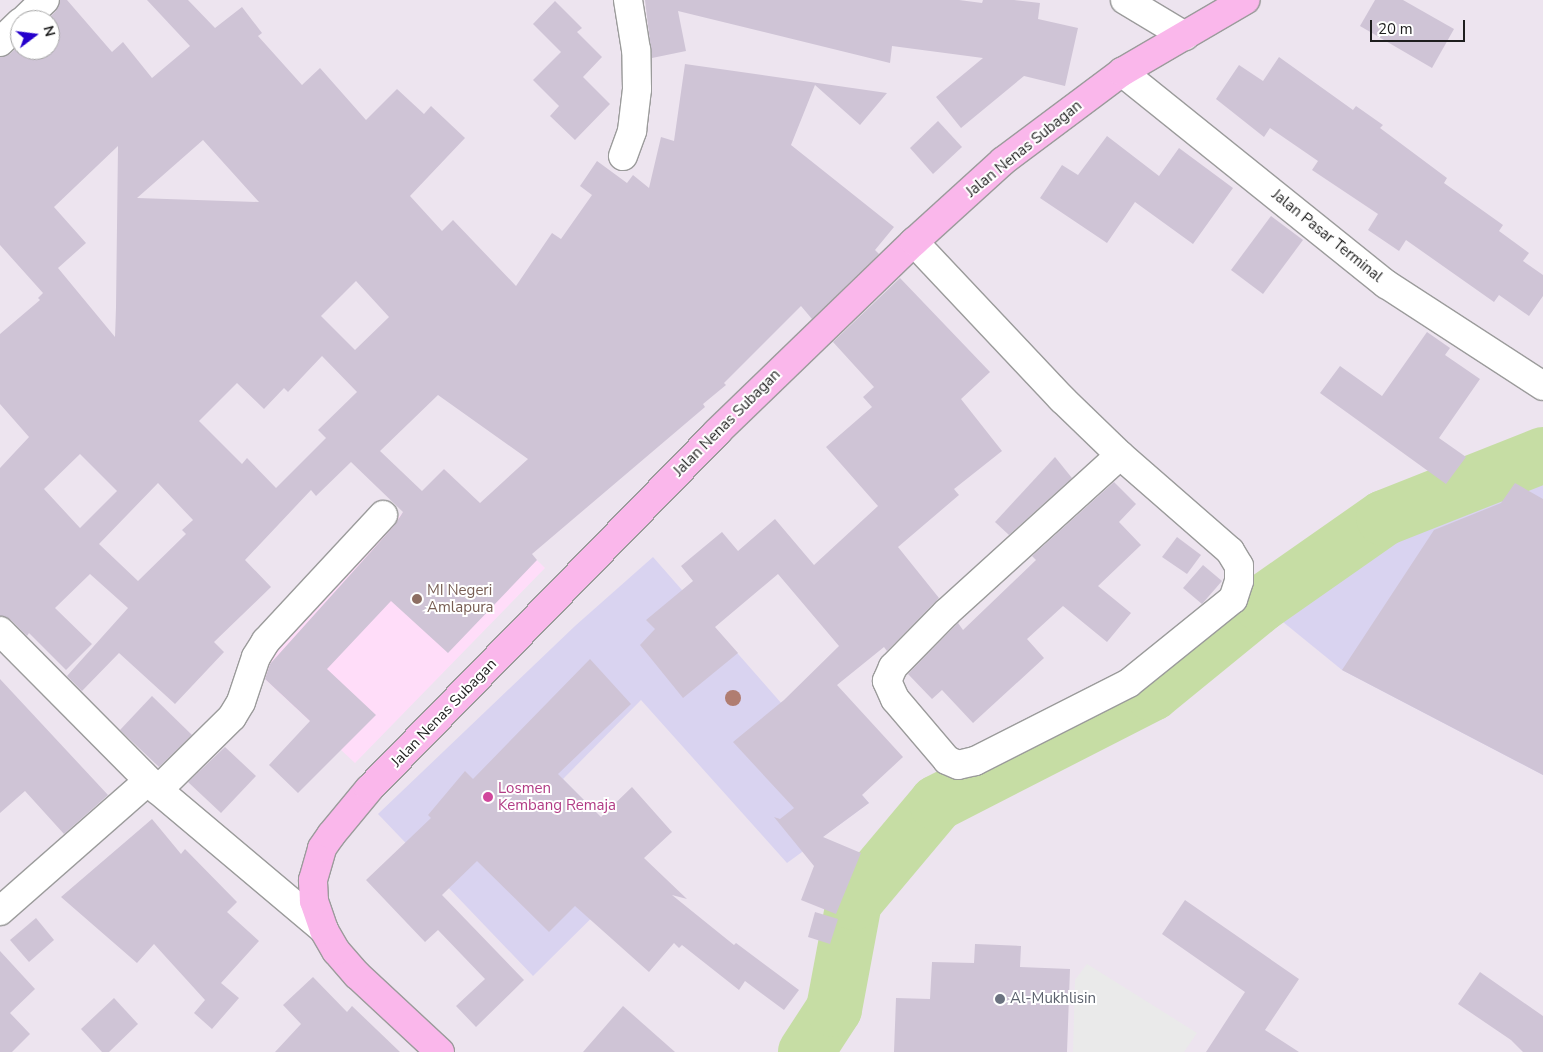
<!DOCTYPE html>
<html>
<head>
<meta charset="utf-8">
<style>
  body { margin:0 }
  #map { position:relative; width:1543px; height:1052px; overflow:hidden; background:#ede4ef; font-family:"Nunito Sans",sans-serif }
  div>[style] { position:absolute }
  .commercial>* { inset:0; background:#d9d3f0 }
  .education>* { inset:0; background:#ffddf9 }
  .parking>* { inset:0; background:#eaeaea }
  .river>* { height:56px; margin:-28px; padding:0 28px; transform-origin:28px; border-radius:28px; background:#c6dda4 }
  .building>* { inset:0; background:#cfc4d6 }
  .roads { filter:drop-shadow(1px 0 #9b9b9b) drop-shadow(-1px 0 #9b9b9b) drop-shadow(0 1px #9b9b9b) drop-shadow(0 -1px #9b9b9b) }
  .street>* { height:28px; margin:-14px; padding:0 14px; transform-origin:14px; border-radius:14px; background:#fff }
  .secondary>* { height:28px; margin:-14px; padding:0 14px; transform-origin:14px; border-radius:14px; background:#fab7eb }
  .trees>* { width:16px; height:16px; margin:-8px; border-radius:50%; background:#b07d71 }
  .dots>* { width:14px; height:14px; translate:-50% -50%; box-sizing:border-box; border:2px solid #fff; border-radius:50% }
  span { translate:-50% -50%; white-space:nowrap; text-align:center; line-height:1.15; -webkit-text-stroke:4px #fff; paint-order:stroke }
  .street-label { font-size:15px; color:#1e1e1e }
  .education-label { font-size:15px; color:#785e54 }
  .left { translate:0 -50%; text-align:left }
  .hotel-label { font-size:15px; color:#b23c85 }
  .worship-label { font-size:15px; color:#5b616d }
  .north { position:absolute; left:10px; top:10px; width:50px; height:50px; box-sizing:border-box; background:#fff; border:1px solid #a5a5a5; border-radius:50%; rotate:75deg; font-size:14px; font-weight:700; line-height:20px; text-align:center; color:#1e1e1e }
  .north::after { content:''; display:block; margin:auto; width:18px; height:22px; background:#2500cc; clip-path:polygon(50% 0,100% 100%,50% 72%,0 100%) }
  .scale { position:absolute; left:1370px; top:20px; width:95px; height:22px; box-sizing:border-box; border:2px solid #1e1e1e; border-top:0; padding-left:6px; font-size:15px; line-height:18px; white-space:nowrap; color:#1e1e1e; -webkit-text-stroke:4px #fff; paint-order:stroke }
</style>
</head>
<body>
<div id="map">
  <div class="commercial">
    <i style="clip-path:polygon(1543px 479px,1543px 775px,1342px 670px,1272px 613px,1394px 529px)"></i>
    <i style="clip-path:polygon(653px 557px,869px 803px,787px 863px,641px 700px,563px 779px,646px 864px,533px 976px,378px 814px,575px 626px)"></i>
  </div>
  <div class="education">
    <i style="clip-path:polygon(444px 469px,545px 568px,355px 763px,254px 669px)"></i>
  </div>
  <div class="parking">
    <i style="clip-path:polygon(1087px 964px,1197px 1033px,1184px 1052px,1073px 1052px,1075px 980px)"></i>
  </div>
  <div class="river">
    <i style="left:806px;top:1052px;width:51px;rotate:-56.9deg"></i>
    <i style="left:834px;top:1009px;width:109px;rotate:-79.4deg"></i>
    <i style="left:854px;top:902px;width:129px;rotate:-50deg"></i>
    <i style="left:937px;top:803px;width:242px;rotate:-27.1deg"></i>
    <i style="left:1152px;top:693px;width:141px;rotate:-39.2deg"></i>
    <i style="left:1261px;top:604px;width:150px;rotate:-35deg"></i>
    <i style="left:1384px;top:518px;width:171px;rotate:-21.6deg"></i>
  </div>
  <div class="building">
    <i style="clip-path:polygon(evenodd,60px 0,67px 0,112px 52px,123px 42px,152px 78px,190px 46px,147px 0,188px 0,215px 28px,242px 7px,262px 33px,258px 36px,302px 85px,320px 68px,366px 120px,397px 89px,424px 114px,431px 106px,465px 138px,410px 196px,442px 231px,453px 220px,516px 286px,552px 233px,561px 239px,592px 195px,580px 186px,597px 161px,627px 183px,633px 175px,649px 188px,661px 137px,674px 141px,685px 64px,887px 93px,860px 125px,815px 85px,791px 145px,894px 227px,875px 250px,879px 254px,812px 319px,801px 306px,724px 383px,726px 385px,703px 404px,705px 407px,532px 554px,537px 560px,448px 653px,391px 601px,327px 669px,376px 715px,298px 793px,269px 765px,310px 721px,265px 679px,270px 664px,394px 526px,403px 512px,351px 462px,316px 496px,311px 490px,245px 560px,271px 587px,214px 642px,224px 652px,175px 704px,119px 653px,82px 691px,67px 676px,128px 608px,90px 574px,55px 608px,92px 644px,66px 670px,29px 633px,27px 636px,11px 620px,0 616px,0 468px,29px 437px,0 404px,0 334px,40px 300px,38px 298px,43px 293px,0 245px,0 57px,10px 54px,20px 45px,20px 50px,50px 50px,50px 20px,47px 20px,56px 11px,60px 0,203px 140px,259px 202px,137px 198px,203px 140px,60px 0,118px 146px,116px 307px,115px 337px,58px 268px,86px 243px,54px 207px,118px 146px,60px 0,356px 281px,389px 317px,355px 350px,321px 316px,356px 281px,60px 0,322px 356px,357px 392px,318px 430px,326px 438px,276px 488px,247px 458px,242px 464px,199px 421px,237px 383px,264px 409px,284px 388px,288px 392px,322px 356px,60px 0,438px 395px,528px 459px,480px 503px,444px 469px,422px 491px,380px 451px,438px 395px,60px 0,80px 454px,117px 491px,80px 528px,44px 489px,80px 454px,60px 0,158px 483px,193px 520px,182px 530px,186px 534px,138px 581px,99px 544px,158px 483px)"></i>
    <i style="clip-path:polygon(645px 0,959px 0,982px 3px,983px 0,1014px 0,1040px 3px,1038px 19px,1078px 28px,1065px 86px,1024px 76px,961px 128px,936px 97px,983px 58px,892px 46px,890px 63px,678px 11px,686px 51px,652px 58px)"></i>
    <i style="clip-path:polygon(1375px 0,1403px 0,1454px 29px,1432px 68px,1360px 26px)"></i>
    <i style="clip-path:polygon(555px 1px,582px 28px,577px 32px,602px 57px,583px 77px,610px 104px,575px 140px,550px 116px,559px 106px,533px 80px,561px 52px,533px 24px)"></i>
    <i style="clip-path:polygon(1279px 57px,1353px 110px,1356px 106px,1383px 125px,1380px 128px,1447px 178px,1444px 183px,1503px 225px,1499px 231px,1529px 253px,1523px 261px,1543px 275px,1543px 296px,1529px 316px,1499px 295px,1494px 302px,1406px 240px,1399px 251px,1368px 230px,1378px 214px,1312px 170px,1318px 161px,1270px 128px,1264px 137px,1216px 99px,1239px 65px,1263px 81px)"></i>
    <i style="clip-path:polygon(938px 121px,962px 147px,933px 174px,910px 148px)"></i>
    <i style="clip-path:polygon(1107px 136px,1159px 176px,1179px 148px,1233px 188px,1193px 244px,1135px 202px,1107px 243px,1040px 198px,1062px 165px,1078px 175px)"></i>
    <i style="clip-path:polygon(1271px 216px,1303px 240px,1263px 294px,1231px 270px)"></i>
    <i style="clip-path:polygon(900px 278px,990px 372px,961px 399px,1002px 451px,954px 489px,959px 495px,898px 547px,939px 598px,887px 651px,884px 647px,837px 685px,903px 757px,862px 795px,869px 803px,823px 837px,861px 853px,836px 914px,801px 900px,814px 866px,774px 817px,780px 819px,794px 808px,733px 742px,784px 700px,839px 646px,778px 574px,715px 627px,738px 653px,683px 698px,640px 645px,655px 629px,646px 620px,693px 581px,681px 566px,722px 532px,738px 551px,775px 519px,814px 565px,878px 506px,826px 447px,872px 407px,863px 397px,874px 387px,833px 342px)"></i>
    <i style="clip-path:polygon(1427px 332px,1450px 348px,1445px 355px,1480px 379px,1439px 438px,1466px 457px,1446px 484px,1320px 393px,1340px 366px,1382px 396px)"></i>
    <i style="clip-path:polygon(1055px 457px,1072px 478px,1009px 535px,995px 522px)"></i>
    <i style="clip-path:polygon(1114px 482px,1136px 504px,1119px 522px,1141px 545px,1098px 586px,1131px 613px,1107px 642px,1063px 606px,1027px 639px,1044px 658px,973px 723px,942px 690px,932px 699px,908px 674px,958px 623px,963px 630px,1036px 560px,1032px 556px)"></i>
    <i style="clip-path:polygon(1515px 483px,1543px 499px,1543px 775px,1342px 670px,1434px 530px,1501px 503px)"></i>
    <i style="clip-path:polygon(1177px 537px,1201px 555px,1187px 574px,1162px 557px)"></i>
    <i style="clip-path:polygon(1203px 565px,1222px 581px,1202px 604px,1183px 588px)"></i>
    <i style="clip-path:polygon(590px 659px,631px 704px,558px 774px,601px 817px,632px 787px,672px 832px,644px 858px,687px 899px,672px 895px,734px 945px,736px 943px,799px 990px,784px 1010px,745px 981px,739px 990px,682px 945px,679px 948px,674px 943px,649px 972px,575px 906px,549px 932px,477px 861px,442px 895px,524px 980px,476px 1027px,456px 1006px,485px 979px,438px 930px,425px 942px,366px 880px,431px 818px,428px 815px,465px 771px,473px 779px)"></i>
    <i style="clip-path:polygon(0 679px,108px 795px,64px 834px,25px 791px,0 813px)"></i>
    <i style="clip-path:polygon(152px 696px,192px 735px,159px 767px,120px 730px)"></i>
    <i style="clip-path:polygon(225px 747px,256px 776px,221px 813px,188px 782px)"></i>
    <i style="clip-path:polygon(152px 819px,181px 854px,185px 849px,237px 902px,227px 912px,259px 941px,221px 983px,239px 998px,212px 1029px,194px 1013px,205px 1000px,154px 944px,137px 963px,61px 897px)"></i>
    <i style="clip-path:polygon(1185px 900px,1299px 979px,1265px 1030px,1299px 1052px,1206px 1052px,1245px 992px,1162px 934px)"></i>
    <i style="clip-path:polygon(815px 912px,838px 919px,830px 944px,808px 937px)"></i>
    <i style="clip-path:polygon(36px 918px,54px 940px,29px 962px,10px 940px)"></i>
    <i style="clip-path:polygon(975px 944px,1021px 946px,1020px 967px,1070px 969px,1067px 1052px,894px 1052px,896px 998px,930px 999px,932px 962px,974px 963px)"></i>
    <i style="clip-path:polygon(0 951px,35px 989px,10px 1013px,30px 1034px,12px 1052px,0 1052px)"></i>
    <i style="clip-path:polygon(1480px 972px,1543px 1016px,1543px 1052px,1523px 1052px,1511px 1040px,1458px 1004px)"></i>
    <i style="clip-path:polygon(313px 977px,347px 1012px,352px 1006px,400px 1052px,275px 1052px,301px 1024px,283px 1005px)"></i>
    <i style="clip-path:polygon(114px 998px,138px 1024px,109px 1052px,102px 1052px,81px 1029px)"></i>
    <i style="clip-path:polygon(623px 1006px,675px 1052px,583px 1052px)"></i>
  </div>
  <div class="roads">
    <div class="street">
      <i style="left:1125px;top:0;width:70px;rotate:31deg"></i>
      <i style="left:24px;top:20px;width:29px;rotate:-44deg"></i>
      <i style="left:0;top:42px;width:28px;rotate:-44deg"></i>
      <i style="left:1122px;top:72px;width:339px;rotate:38.8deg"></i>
      <i style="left:1386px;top:284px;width:187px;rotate:33deg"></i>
      <i style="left:623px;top:156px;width:27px;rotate:-70deg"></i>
      <i style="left:632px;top:131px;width:42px;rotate:-83.2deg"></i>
      <i style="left:637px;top:89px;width:39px;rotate:-91deg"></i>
      <i style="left:636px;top:50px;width:51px;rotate:-99.1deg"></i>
      <i style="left:914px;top:242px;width:216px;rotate:46.7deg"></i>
      <i style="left:1062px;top:399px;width:81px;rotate:44deg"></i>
      <i style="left:1120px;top:455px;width:146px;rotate:41.1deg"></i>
      <i style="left:1230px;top:551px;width:17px;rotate:59deg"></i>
      <i style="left:1239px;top:566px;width:15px;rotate:90deg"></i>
      <i style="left:1239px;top:581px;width:19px;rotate:108deg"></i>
      <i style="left:1233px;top:599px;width:134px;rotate:141.1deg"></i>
      <i style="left:1129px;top:683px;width:173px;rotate:153.1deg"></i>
      <i style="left:975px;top:761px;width:17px;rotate:167deg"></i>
      <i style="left:958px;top:765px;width:12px;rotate:-156deg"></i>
      <i style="left:947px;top:760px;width:80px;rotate:-130.4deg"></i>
      <i style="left:895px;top:699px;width:20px;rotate:-114deg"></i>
      <i style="left:887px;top:681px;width:15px;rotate:-67deg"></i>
      <i style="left:893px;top:667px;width:76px;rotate:-45.5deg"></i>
      <i style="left:946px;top:613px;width:235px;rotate:-42.2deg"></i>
      <i style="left:0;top:631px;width:224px;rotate:45.2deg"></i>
      <i style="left:158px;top:790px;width:217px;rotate:40.1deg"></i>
      <i style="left:158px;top:790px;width:104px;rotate:-44.6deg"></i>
      <i style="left:232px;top:717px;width:17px;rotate:-59deg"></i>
      <i style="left:241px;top:702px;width:47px;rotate:-71.6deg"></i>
      <i style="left:256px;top:657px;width:19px;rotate:-58deg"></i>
      <i style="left:266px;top:641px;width:172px;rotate:-47.1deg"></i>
      <i style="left:0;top:911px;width:197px;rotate:-41.3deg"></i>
    </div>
    <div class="secondary">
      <i style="left:440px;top:1052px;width:113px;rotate:-137.1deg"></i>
      <i style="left:357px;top:975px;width:32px;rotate:-131deg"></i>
      <i style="left:336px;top:951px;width:24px;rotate:-120deg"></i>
      <i style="left:324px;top:930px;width:31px;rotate:-109deg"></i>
      <i style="left:314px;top:901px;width:21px;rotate:-93deg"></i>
      <i style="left:313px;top:880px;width:33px;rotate:-74deg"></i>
      <i style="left:322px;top:848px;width:16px;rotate:-55deg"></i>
      <i style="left:331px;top:835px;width:60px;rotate:-50.4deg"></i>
      <i style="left:369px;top:789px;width:499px;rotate:-45.7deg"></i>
      <i style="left:717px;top:432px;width:274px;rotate:-44deg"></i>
      <i style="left:914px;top:242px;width:120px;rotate:-42.3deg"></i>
      <i style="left:1003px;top:161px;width:149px;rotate:-36.8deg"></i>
      <i style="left:1122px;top:72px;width:143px;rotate:-30.3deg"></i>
    </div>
  </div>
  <div class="trees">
    <i style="left:733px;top:698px"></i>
  </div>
  <div class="dots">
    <i style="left:417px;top:599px;background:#8d6e63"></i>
    <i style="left:488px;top:797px;background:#d1479c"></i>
    <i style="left:1000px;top:999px;background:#6b7280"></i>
  </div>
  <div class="street-label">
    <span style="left:1024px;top:149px;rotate:-39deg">Jalan Nenas Subagan</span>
    <span style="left:1327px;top:236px;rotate:39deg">Jalan Pasar Terminal</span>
    <span style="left:727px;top:423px;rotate:-45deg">Jalan Nenas Subagan</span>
    <span style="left:444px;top:713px;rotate:-46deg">Jalan Nenas Subagan</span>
  </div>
  <div class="education-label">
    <span class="left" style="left:427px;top:599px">MI Negeri<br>Amlapura</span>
  </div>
  <div class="hotel-label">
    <span class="left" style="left:498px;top:797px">Losmen<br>Kembang Remaja</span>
  </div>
  <div class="worship-label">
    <span class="left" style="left:1010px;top:999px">Al-Mukhlisin</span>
  </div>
  <div class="north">N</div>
  <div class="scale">20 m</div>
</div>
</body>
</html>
